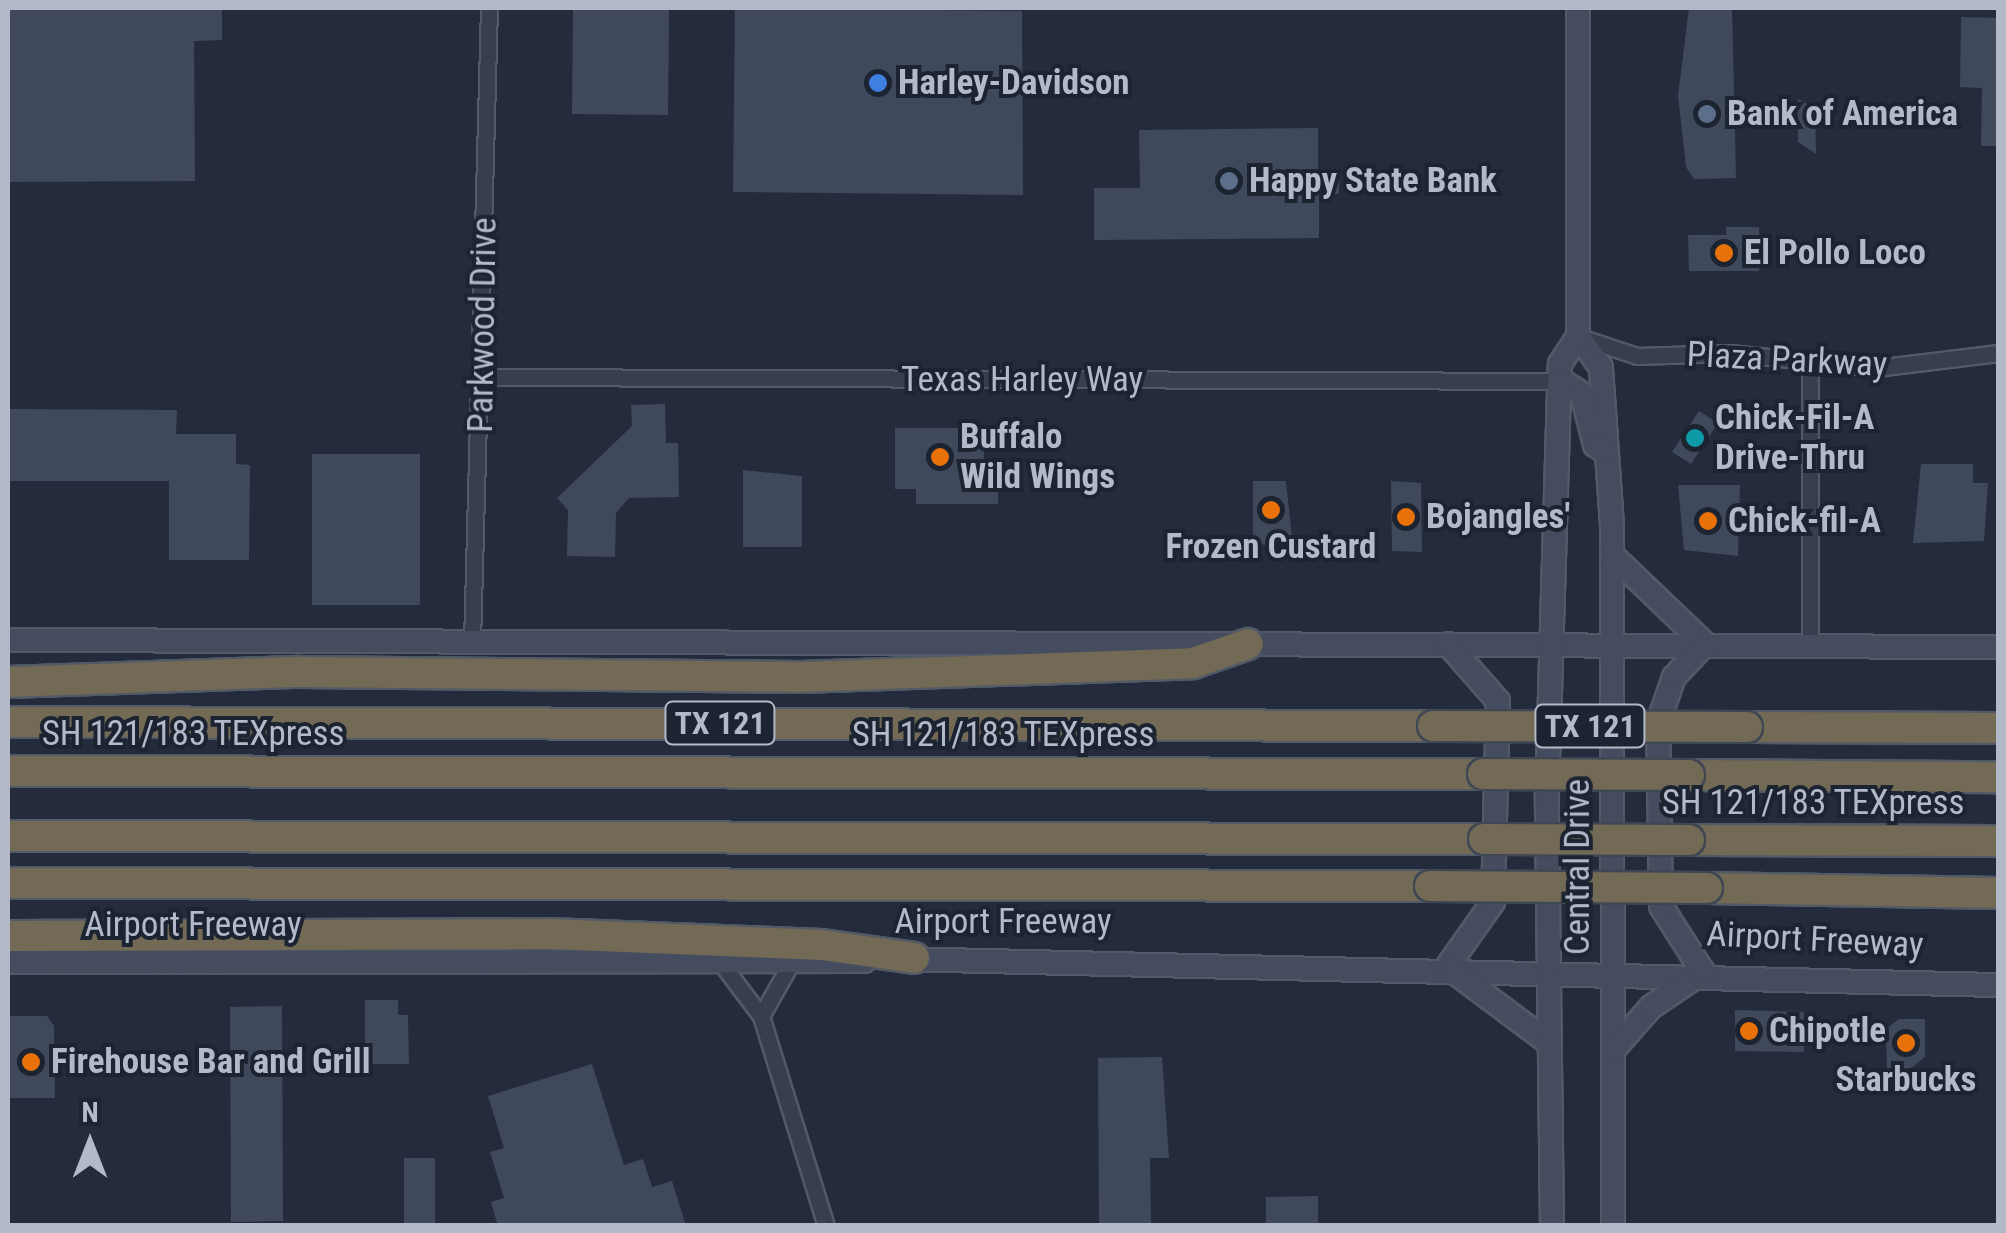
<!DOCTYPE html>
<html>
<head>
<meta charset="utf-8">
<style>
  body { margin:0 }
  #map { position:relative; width:2006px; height:1233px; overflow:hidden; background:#242b3c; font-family:"Roboto Condensed",sans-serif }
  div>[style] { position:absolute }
  .building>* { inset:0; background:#40495b }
  .roads { filter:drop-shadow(2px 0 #525967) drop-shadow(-2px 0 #525967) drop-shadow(0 2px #525967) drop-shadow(0 -2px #525967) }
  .street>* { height:15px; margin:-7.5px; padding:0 7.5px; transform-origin:7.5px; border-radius:7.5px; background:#373e4d }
  .secondary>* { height:22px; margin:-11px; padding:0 11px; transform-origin:11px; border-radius:11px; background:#454c5f }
  .highway>* { height:30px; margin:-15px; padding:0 15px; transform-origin:15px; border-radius:15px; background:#726a54 }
  .bridges { filter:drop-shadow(2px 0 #3f4654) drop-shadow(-2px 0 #3f4654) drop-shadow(0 2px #3f4654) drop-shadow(0 -2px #3f4654) }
  .highway-bridge>* { height:30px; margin:-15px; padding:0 15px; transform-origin:15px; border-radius:15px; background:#726a54 }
  .dots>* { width:28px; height:28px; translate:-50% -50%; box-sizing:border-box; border:5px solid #1c2331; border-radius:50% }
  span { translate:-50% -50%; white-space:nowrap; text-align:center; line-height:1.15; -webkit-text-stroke:8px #1c2331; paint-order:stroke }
  .shield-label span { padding:2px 8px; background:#1c2331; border:2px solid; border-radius:8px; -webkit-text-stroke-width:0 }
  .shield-label { font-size:32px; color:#b3b9c8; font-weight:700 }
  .poi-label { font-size:35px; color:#b3b9c8; font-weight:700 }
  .left { translate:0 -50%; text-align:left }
  .street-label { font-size:35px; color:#b3b9c8 }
  .frame { position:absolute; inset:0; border:10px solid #b3b9c8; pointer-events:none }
  .north { position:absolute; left:40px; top:1093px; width:100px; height:100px; -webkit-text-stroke:8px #1c2331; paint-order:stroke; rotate:0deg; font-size:28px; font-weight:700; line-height:40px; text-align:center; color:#b3b9c8 }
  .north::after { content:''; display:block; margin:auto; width:35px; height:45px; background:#b3b9c8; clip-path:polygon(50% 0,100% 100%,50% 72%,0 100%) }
</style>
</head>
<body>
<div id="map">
  <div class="building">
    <i style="clip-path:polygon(8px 8px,222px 8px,222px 40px,194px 41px,195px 181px,8px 182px)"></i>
    <i style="clip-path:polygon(573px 8px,669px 8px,668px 115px,572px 114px)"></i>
    <i style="clip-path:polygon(735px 8px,1022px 11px,1023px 195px,733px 192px)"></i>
    <i style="clip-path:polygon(1689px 8px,1732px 8px,1736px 178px,1694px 179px,1686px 167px,1678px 96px)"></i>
    <i style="clip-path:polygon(1961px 17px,1998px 18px,1998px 146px,1981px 146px,1982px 88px,1960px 87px)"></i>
    <i style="clip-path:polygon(1798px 99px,1815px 108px,1816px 154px,1798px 142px)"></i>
    <i style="clip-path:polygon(1318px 128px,1318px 173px,1339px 173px,1339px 194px,1319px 195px,1319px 238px,1094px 240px,1094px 188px,1140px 188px,1139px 130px)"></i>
    <i style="clip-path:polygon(1726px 227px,1759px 227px,1759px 271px,1689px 271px,1688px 235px,1726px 235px)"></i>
    <i style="clip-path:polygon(665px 404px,666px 443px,678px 443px,679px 497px,629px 498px,616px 513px,615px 557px,567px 556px,568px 510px,557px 498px,632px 426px,631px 405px)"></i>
    <i style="clip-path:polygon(8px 409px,177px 410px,176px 434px,236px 434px,236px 464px,250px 465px,249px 560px,169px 560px,169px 481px,8px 481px)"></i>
    <i style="clip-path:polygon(1699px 411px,1718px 423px,1691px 464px,1672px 452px)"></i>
    <i style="clip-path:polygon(895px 428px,971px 428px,971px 439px,984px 439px,984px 475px,998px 475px,998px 504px,916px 504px,916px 489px,895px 489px)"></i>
    <i style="clip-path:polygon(312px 454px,420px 454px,420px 605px,312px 605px)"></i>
    <i style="clip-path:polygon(1921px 464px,1973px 464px,1973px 483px,1988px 483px,1984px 541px,1913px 543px)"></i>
    <i style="clip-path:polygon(743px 470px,802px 476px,802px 547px,743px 547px)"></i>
    <i style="clip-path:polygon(1253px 481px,1286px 481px,1293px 546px,1253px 544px)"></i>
    <i style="clip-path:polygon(1391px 481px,1421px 483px,1422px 552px,1392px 551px)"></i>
    <i style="clip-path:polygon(1678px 485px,1740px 485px,1738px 556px,1684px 550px)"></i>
    <i style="clip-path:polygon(365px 1000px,398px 1000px,398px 1015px,408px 1015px,409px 1064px,365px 1064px)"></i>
    <i style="clip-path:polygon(282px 1006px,283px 1221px,231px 1222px,230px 1007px)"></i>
    <i style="clip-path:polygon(1735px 1010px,1804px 1012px,1804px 1052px,1735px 1051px)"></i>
    <i style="clip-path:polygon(8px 1016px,47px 1016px,54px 1026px,55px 1098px,8px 1098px)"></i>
    <i style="clip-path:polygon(1899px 1019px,1925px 1019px,1925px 1057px,1910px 1069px,1887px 1070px,1886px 1029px)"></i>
    <i style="clip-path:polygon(1162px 1057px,1169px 1158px,1150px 1158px,1151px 1226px,1099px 1226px,1098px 1058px)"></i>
    <i style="clip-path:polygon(592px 1064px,624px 1165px,643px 1159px,652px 1187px,672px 1181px,686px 1226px,498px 1226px,491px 1202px,504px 1198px,490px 1152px,504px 1148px,488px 1096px)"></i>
    <i style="clip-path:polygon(404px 1158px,435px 1158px,435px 1226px,404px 1226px)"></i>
    <i style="clip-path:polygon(1318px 1196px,1318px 1226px,1266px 1226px,1266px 1197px)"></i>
  </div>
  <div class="roads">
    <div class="street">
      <i style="left:1583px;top:338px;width:57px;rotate:18.4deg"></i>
      <i style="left:1637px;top:356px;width:93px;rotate:-1.8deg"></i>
      <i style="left:1730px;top:353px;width:147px;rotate:5.9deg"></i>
      <i style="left:1876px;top:368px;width:123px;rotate:-7deg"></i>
      <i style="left:1810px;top:363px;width:282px;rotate:90deg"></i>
      <i style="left:483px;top:377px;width:1079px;rotate:0.21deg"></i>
      <i style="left:472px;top:643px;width:635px;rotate:-88.47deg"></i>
      <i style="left:721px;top:963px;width:66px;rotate:53deg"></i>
      <i style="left:761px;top:1016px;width:220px;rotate:72.8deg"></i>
      <i style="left:761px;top:1016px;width:61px;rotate:-60.5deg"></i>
    </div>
    <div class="secondary">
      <i style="left:1578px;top:336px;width:39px;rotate:54deg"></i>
      <i style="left:1601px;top:368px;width:159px;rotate:86deg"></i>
      <i style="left:1612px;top:527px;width:699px;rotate:89.92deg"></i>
      <i style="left:1562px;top:381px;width:24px;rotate:33deg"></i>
      <i style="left:1582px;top:394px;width:53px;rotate:75.7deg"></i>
      <i style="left:1595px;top:445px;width:14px;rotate:34deg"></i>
      <i style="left:1613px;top:556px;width:127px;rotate:43.7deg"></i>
      <i style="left:8px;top:640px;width:1990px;rotate:0.2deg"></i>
      <i style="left:901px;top:959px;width:1097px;rotate:1.36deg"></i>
      <i style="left:8px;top:962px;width:856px;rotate:-0.07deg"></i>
      <i style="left:1447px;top:967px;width:80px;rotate:-54.7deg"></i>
      <i style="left:1493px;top:902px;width:201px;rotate:-88.6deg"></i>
      <i style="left:1498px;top:701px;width:76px;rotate:-131.3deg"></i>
      <i style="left:1450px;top:969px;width:122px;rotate:36.7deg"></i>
      <i style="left:1613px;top:1050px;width:57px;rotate:-48.5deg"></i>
      <i style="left:1651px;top:1007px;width:63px;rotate:-33.9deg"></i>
      <i style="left:1703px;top:972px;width:78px;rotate:-122.5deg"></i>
      <i style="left:1661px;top:906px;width:183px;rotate:-90.9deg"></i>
      <i style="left:1658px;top:723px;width:49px;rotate:-70.8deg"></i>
      <i style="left:1674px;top:677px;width:45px;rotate:-46.8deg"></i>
      <i style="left:1552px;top:1226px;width:431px;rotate:-90.7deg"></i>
      <i style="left:1547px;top:795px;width:431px;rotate:-88.3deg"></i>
      <i style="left:1560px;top:364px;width:33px;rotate:-57deg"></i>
      <i style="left:1578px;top:336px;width:328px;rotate:-90deg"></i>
    </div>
    <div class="highway">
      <i style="left:8px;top:682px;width:292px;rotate:-2deg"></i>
      <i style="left:300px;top:672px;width:501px;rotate:0.57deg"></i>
      <i style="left:801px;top:677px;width:392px;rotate:-2deg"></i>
      <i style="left:1193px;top:663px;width:58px;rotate:-19.1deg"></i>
      <i style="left:8px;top:722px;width:1425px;rotate:0.16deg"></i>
      <i style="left:1747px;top:727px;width:251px;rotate:0.2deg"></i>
      <i style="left:8px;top:771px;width:1475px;rotate:0.12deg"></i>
      <i style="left:1689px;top:775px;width:309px;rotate:0.4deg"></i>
      <i style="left:8px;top:836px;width:1476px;rotate:0.12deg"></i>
      <i style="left:1689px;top:840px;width:309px;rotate:0.2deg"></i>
      <i style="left:8px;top:883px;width:1422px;rotate:0.12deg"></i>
      <i style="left:1707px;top:888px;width:291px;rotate:1deg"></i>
      <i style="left:8px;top:936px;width:542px;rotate:-0.21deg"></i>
      <i style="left:550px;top:934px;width:272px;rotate:2.3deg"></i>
      <i style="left:822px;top:945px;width:93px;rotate:8deg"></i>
    </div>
  </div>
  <div class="bridges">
    <div class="highway-bridge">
      <i style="left:1433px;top:726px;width:314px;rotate:0.2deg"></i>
      <i style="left:1483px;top:774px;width:206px;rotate:0.3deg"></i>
      <i style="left:1484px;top:839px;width:205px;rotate:0.3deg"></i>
      <i style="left:1430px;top:886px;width:277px;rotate:0.4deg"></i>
    </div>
  </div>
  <div class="dots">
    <i style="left:878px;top:83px;background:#3f7fe0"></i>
    <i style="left:1707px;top:114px;background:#5c6f8a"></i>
    <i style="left:1229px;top:181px;background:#5c6f8a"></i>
    <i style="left:1724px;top:253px;background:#e8710a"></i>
    <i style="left:1695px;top:438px;background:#0f9aa8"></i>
    <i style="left:940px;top:457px;background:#e8710a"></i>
    <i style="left:1271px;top:510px;background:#e8710a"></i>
    <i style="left:1406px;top:517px;background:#e8710a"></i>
    <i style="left:1708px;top:521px;background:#e8710a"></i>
    <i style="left:1749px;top:1031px;background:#e8710a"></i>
    <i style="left:1906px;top:1043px;background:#e8710a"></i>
    <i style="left:31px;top:1062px;background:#e8710a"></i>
  </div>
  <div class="shield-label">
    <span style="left:720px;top:723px">TX 121</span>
    <span style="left:1590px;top:726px">TX 121</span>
  </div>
  <div class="poi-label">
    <span class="left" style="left:898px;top:83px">Harley-Davidson</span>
    <span class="left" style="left:1727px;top:114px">Bank of America</span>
    <span class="left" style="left:1249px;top:181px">Happy State Bank</span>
    <span class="left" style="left:1744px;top:253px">El Pollo Loco</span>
    <span class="left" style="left:1715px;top:438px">Chick-Fil-A<br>Drive-Thru</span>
    <span class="left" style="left:960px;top:457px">Buffalo<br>Wild Wings</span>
    <span class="left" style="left:1426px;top:517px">Bojangles'</span>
    <span class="left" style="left:1728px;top:521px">Chick-fil-A</span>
    <span style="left:1271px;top:547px">Frozen Custard</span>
    <span class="left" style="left:1769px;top:1031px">Chipotle</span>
    <span class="left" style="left:51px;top:1062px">Firehouse Bar and Grill</span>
    <span style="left:1906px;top:1080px">Starbucks</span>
  </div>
  <div class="street-label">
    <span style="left:483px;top:325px;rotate:-89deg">Parkwood Drive</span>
    <span style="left:1787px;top:360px;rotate:3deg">Plaza Parkway</span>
    <span style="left:1022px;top:380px">Texas Harley Way</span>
    <span style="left:193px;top:734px">SH 121/183 TEXpress</span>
    <span style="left:1003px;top:735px">SH 121/183 TEXpress</span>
    <span style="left:1813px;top:803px">SH 121/183 TEXpress</span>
    <span style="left:1578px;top:867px;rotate:-90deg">Central Drive</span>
    <span style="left:1003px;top:922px">Airport Freeway</span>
    <span style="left:193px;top:925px">Airport Freeway</span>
    <span style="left:1815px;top:940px;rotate:3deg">Airport Freeway</span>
  </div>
  <div class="frame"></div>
  <div class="north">N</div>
</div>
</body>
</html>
